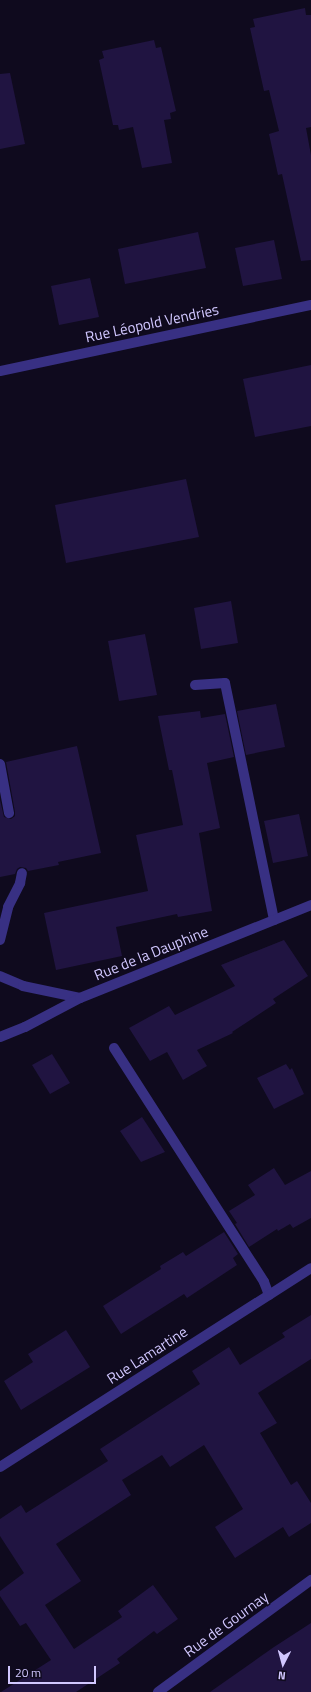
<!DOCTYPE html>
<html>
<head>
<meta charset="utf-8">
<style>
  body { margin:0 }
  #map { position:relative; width:311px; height:1692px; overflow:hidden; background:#0f0a1e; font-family:"Titillium Web",sans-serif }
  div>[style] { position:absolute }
  .building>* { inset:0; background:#201441 }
  .service>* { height:10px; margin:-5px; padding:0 5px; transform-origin:5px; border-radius:5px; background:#383083 }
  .minor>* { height:10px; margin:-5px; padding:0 5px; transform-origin:5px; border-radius:5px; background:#383083 }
  .tertiary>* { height:10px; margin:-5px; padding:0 5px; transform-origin:5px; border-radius:5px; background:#383083 }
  span { translate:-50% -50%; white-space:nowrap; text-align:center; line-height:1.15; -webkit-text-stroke:3px #0f0a1e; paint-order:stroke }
  .street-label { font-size:15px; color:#d1c7ff }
  .north { position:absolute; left:263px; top:1644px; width:40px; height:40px; -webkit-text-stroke:3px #0f0a1e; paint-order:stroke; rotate:186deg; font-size:11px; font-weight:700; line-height:16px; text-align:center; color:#d1c7ff }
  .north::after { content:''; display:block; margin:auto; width:14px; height:18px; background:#d1c7ff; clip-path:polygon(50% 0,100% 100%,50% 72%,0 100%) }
  .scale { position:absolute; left:8px; top:1666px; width:88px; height:18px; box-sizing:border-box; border:2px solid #d1c7ff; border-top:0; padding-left:5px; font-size:12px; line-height:14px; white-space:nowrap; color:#d1c7ff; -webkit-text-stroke:3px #0f0a1e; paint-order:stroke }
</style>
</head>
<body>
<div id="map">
  <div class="building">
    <i style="clip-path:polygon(305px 8px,306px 15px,311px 15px,311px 127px,306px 128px,311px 155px,311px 260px,301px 261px,282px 174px,278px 175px,269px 134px,279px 131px,269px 90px,264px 91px,250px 28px,255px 27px,253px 19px)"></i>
    <i style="clip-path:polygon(154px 40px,156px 48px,161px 47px,176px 111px,170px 113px,171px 119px,164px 120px,172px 163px,142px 168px,133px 127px,119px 130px,118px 125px,113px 125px,99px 60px,104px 58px,102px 51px)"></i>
    <i style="clip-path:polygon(10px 73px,25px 144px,0 149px,0 74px)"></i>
    <i style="clip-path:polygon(198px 232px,206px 268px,125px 284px,118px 249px)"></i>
    <i style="clip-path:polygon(274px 240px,282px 279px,243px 286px,235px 248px)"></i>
    <i style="clip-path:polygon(90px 278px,99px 317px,59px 325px,51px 286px)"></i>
    <i style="clip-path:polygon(311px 365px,311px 426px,255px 437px,243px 379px)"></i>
    <i style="clip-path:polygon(186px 479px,199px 537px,66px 563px,55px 505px)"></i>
    <i style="clip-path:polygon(231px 601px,238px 643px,201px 649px,194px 608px)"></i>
    <i style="clip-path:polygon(145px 634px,157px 695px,119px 701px,108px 641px)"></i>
    <i style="clip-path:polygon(276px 704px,285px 747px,246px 755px,237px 711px)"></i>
    <i style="clip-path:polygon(200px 711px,201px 718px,225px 714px,234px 757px,207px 763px,220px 828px,199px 833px,212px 911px,178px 917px,177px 914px,116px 927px,122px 956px,56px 970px,44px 913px,148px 891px,136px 835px,183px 825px,172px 770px,169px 770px,158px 716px)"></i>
    <i style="clip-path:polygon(77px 746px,101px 853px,58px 862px,59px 865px,28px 871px,26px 868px,20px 867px,17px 869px,15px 874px,0 877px,0 800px,4px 817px,11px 819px,15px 816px,15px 812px,6px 762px)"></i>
    <i style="clip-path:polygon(299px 814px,308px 856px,273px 863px,264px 821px)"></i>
    <i style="clip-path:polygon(284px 940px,308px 976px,273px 999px,276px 1003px,232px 1032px,233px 1033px,197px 1050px,207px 1066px,183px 1080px,167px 1052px,150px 1061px,129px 1028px,169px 1006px,175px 1015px,235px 986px,221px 965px)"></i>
    <i style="clip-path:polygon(52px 1054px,70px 1083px,50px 1094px,32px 1065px)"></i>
    <i style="clip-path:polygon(286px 1064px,290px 1070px,292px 1068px,304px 1094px,274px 1109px,257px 1078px)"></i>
    <i style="clip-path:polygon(142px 1117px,165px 1152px,141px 1162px,120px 1131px)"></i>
    <i style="clip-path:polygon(274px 1168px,285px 1185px,311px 1171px,311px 1218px,293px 1228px,290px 1224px,278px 1231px,277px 1229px,249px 1247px,235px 1224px,237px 1223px,229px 1211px,255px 1195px,248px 1185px)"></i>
    <i style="clip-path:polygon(224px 1232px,238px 1254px,233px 1258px,237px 1265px,187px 1298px,184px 1294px,121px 1334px,103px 1306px,161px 1269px,160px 1266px,183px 1252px,186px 1256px)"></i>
    <i style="clip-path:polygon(311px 1315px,311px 1359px,258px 1393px,277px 1423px,260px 1433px,291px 1485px,297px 1481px,311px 1503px,311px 1523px,289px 1537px,283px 1527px,235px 1558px,215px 1527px,243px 1509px,204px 1445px,170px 1467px,162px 1455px,122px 1480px,131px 1495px,56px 1544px,81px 1581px,45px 1605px,74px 1649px,122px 1617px,118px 1611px,153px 1585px,178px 1619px,157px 1634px,154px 1631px,117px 1659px,120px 1663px,76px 1692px,1px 1692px,51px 1660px,26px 1623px,20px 1626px,0 1596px,0 1591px,24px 1573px,0 1536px,0 1519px,21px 1505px,26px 1513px,108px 1461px,100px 1449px,200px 1384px,192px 1371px,229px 1347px,240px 1365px,285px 1337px,282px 1333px)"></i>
    <i style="clip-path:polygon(66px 1330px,90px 1367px,21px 1410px,4px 1381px,33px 1362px,28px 1354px)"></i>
    <i style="clip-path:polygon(311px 1623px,311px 1692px,210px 1692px,274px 1647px)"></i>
  </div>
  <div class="service">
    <i style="left:195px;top:685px;width:30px;rotate:-4deg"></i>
    <i style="left:225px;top:683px;width:242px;rotate:78.3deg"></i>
    <i style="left:0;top:764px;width:50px;rotate:79.6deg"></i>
    <i style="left:0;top:940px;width:34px;rotate:-76deg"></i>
    <i style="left:8px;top:907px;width:27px;rotate:-63deg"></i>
    <i style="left:20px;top:883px;width:10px;rotate:-79deg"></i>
    <i style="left:114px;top:1048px;width:278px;rotate:57.3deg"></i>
    <i style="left:264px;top:1282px;width:14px;rotate:69deg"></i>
  </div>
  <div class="minor">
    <i style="left:0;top:371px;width:318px;rotate:-12deg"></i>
    <i style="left:0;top:976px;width:25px;rotate:23deg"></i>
    <i style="left:23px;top:986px;width:58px;rotate:11.9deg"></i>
    <i style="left:0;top:1037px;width:27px;rotate:-22deg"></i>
    <i style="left:25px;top:1027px;width:62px;rotate:-27.8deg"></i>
    <i style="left:80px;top:998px;width:249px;rotate:-21.9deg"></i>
    <i style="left:0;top:1467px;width:369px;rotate:-32.6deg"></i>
  </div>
  <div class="tertiary">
    <i style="left:158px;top:1692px;width:190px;rotate:-36.2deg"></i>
  </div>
  <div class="street-label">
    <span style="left:152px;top:323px;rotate:-12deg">Rue Léopold Vendries</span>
    <span style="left:151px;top:953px;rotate:-22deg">Rue de la Dauphine</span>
    <span style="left:147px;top:1355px;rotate:-33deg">Rue Lamartine</span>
    <span style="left:226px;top:1624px;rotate:-36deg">Rue de Gournay</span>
  </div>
  <div class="north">N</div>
  <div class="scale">20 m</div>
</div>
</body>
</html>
